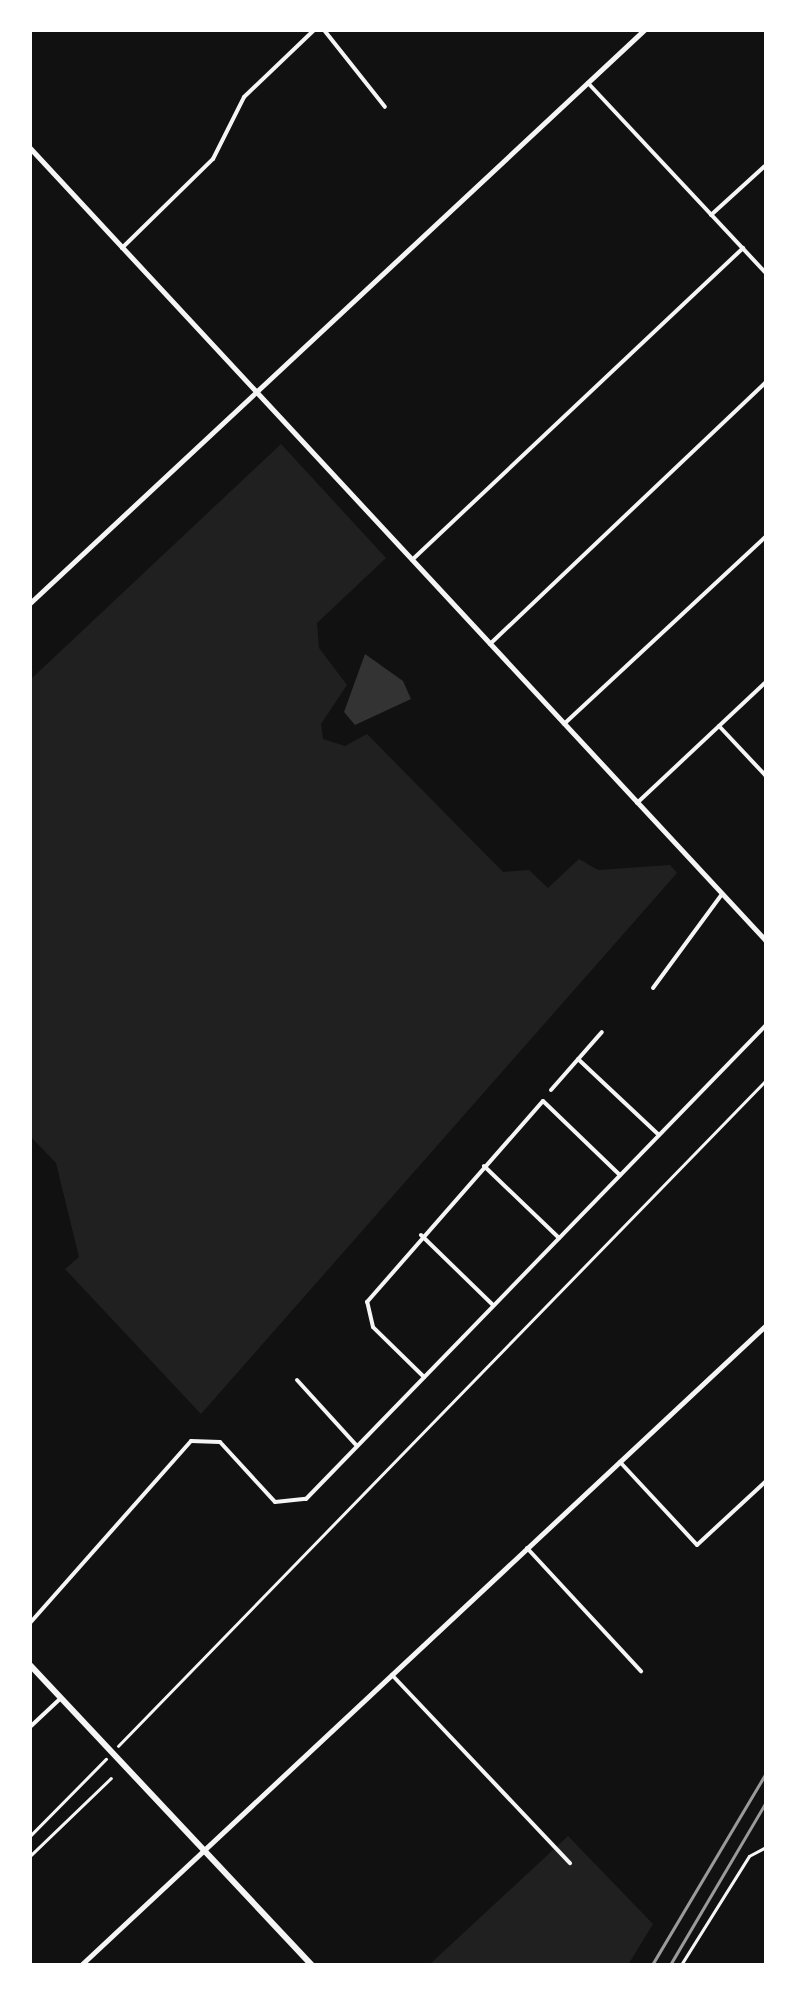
<!DOCTYPE html>
<html>
<head>
<meta charset="utf-8">
<style>
  body { margin:0 }
  #map { position:relative; width:796px; height:1995px; overflow:hidden; background:#111; font-family:Bitter,serif }
  div>[style] { position:absolute }
  .green>* { inset:0; background:#202020 }
  .water>* { inset:0; background:#333 }
  .path>* { height:2.5px; margin:-1.25px; padding:0 1.25px; transform-origin:1.25px; border-radius:1.25px; background:#f5f5f5 }
  .minor>* { height:4px; margin:-2px; padding:0 2px; transform-origin:2px; border-radius:2px; background:#f5f5f5 }
  .tertiary>* { height:5px; margin:-2.5px; padding:0 2.5px; transform-origin:2.5px; border-radius:2.5px; background:#f5f5f5 }
  .primary>* { height:6px; margin:-3px; padding:0 3px; transform-origin:3px; border-radius:3px; background:#f5f5f5 }
  .rail>* { height:2.5px; margin:-1.25px; padding:0 1.25px; transform-origin:1.25px; border-radius:1.25px; background:#9a9a9a }
  span { translate:-50% -50%; white-space:nowrap; text-align:center; line-height:1.15; -webkit-text-stroke:10px #fff; paint-order:stroke }
  .frame { position:absolute; inset:0; border:32px solid #fff; pointer-events:none }
</style>
</head>
<body>
<div id="map">
  <div class="green">
    <i style="clip-path:polygon(281px 444px,386px 558px,317px 623px,319px 648px,347px 685px,321px 724px,323px 739px,345px 746px,367px 734px,503px 872px,529px 870px,548px 888px,579px 859px,598px 870px,670px 865px,677px 873px,201px 1414px,65px 1269px,79px 1257px,56px 1163px,30px 1136px,30px 680px)"></i>
    <i style="clip-path:polygon(568px 1836px,653px 1924px,628px 1965px,429px 1965px)"></i>
  </div>
  <div class="water">
    <i style="clip-path:polygon(365px 654px,403px 681px,411px 699px,355px 725px,344px 712px)"></i>
  </div>
  <div class="path">
    <i style="left:118px;top:1746px;width:929px;rotate:-45.78deg"></i>
    <i style="left:30px;top:1836px;width:108px;rotate:-45.4deg"></i>
    <i style="left:30px;top:1856px;width:112px;rotate:-43.9deg"></i>
    <i style="left:681px;top:1965px;width:128px;rotate:-58deg"></i>
    <i style="left:749px;top:1856px;width:19px;rotate:-28deg"></i>
  </div>
  <div class="minor">
    <i style="left:324px;top:30px;width:98px;rotate:51.6deg"></i>
    <i style="left:588px;top:83px;width:260px;rotate:46.9deg"></i>
    <i style="left:711px;top:215px;width:74px;rotate:-42.3deg"></i>
    <i style="left:122px;top:248px;width:127px;rotate:-44.4deg"></i>
    <i style="left:213px;top:159px;width:69px;rotate:-63.4deg"></i>
    <i style="left:244px;top:97px;width:97px;rotate:-43.7deg"></i>
    <i style="left:412px;top:560px;width:455px;rotate:-43.3deg"></i>
    <i style="left:490px;top:644px;width:381px;rotate:-43.5deg"></i>
    <i style="left:564px;top:724px;width:276px;rotate:-42.9deg"></i>
    <i style="left:719px;top:726px;width:69px;rotate:46.8deg"></i>
    <i style="left:637px;top:803px;width:177px;rotate:-43.2deg"></i>
    <i style="left:653px;top:988px;width:117px;rotate:-53.7deg"></i>
    <i style="left:578px;top:1059px;width:111px;rotate:43.2deg"></i>
    <i style="left:551px;top:1090px;width:77px;rotate:-48.7deg"></i>
    <i style="left:484px;top:1166px;width:104px;rotate:43.8deg"></i>
    <i style="left:421px;top:1235px;width:100px;rotate:44.2deg"></i>
    <i style="left:424px;top:1377px;width:71px;rotate:-135.6deg"></i>
    <i style="left:373px;top:1327px;width:26px;rotate:-103deg"></i>
    <i style="left:367px;top:1302px;width:267px;rotate:-48.8deg"></i>
    <i style="left:543px;top:1101px;width:107px;rotate:43.9deg"></i>
    <i style="left:297px;top:1380px;width:89px;rotate:47.7deg"></i>
    <i style="left:620px;top:1462px;width:113px;rotate:47.1deg"></i>
    <i style="left:697px;top:1545px;width:94px;rotate:-42.8deg"></i>
    <i style="left:527px;top:1548px;width:168px;rotate:47.2deg"></i>
    <i style="left:30px;top:1623px;width:243px;rotate:-48.5deg"></i>
    <i style="left:191px;top:1441px;width:29px;rotate:2deg"></i>
    <i style="left:220px;top:1442px;width:81px;rotate:47.5deg"></i>
    <i style="left:275px;top:1502px;width:31px;rotate:-6deg"></i>
    <i style="left:306px;top:1499px;width:661px;rotate:-45.86deg"></i>
    <i style="left:392px;top:1675px;width:259px;rotate:46.6deg"></i>
    <i style="left:30px;top:1727px;width:42px;rotate:-43.1deg"></i>
  </div>
  <div class="tertiary">
    <i style="left:30px;top:148px;width:1082px;rotate:47.13deg"></i>
    <i style="left:30px;top:603px;width:840px;rotate:-43.02deg"></i>
    <i style="left:81px;top:1965px;width:937px;rotate:-43.05deg"></i>
  </div>
  <div class="primary">
    <i style="left:30px;top:1665px;width:412px;rotate:46.8deg"></i>
  </div>
  <div class="rail">
    <i style="left:652px;top:1965px;width:223px;rotate:-59.3deg"></i>
    <i style="left:670px;top:1965px;width:189px;rotate:-59.5deg"></i>
  </div>
  <div class="frame"></div>
</div>
</body>
</html>
